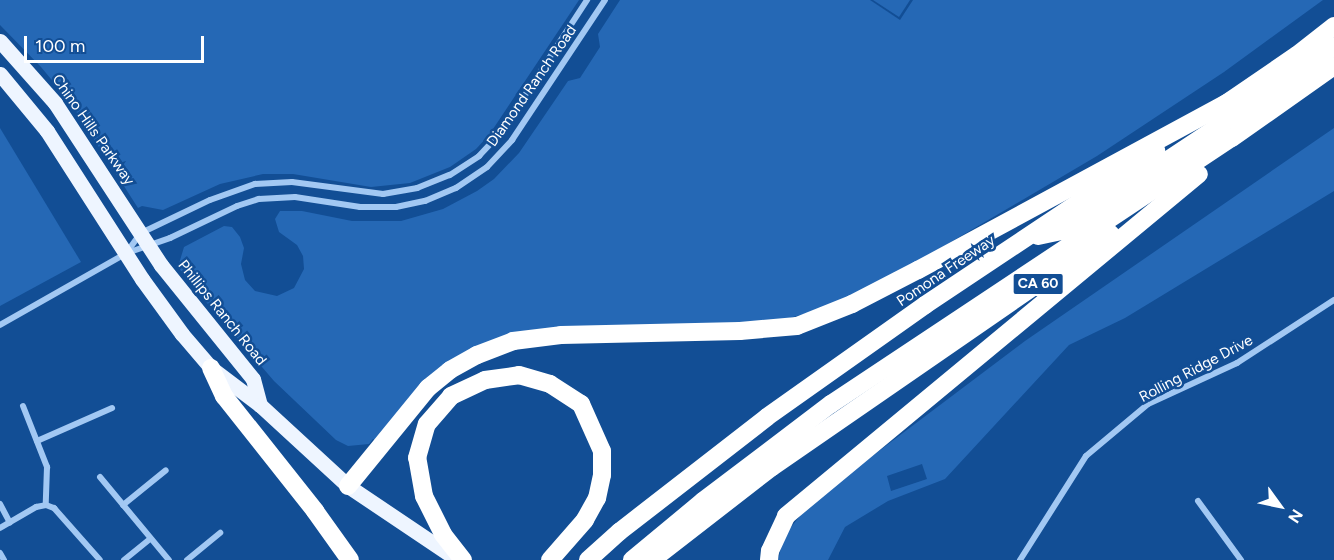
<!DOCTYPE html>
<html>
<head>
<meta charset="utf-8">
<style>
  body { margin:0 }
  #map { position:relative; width:1334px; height:560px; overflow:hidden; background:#124e95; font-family:Figtree,sans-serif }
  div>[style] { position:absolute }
  .green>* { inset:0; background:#2568b5 }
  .minor>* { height:6px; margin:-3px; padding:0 3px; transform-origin:3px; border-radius:3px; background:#a2c8f3 }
  .primary>* { height:15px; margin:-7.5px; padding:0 7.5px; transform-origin:7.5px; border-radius:7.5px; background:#eef5ff }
  .motorway>* { height:18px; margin:-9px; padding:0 9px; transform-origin:9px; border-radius:9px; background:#fff }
  span { translate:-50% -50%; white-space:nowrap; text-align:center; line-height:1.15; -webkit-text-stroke:5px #124e95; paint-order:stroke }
  .shield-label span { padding:2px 4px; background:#124e95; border:2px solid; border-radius:4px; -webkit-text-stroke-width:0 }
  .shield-label { font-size:14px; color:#fff; font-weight:700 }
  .street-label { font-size:15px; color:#fff }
  .north { position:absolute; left:1250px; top:476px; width:60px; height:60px; -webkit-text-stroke:4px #124e95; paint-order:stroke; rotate:123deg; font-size:16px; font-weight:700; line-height:24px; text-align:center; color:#fff }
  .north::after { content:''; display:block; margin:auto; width:21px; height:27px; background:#fff; clip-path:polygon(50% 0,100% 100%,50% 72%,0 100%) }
  .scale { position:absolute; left:24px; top:36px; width:180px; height:27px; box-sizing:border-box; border:3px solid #fff; border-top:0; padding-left:8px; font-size:18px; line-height:21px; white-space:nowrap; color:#fff; -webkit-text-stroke:4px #124e95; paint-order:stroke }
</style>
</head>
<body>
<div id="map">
  <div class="green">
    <i style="clip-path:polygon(0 0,579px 0,489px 135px,476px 149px,450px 167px,410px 183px,371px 187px,293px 174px,263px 174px,220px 184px,163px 210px,142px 206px,138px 208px,70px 102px,41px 67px,0 25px)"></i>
    <i style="clip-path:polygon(620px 0,870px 0,900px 20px,913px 0,1323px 0,1224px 72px,1097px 156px,881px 283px,819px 310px,778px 321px,491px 341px,377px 441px,373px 439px,369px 444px,348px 446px,336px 440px,274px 381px,195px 289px,178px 267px,184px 247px,224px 226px,232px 227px,240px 237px,244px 248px,241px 264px,245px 280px,255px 291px,277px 296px,294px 288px,304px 269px,303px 256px,297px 245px,279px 232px,275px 219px,280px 211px,302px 211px,352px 221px,401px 221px,443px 209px,477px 191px,494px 179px,519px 153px,568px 81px,580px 78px,600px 47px,598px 34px)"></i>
    <i style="clip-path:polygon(873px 0,910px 0,899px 17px)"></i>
    <i style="clip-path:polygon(0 128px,81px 262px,0 306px)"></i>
    <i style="clip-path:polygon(evenodd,1334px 128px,1334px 191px,1125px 318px,1069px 345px,945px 479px,888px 501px,845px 527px,828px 560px,778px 560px,784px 536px,804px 511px,871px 457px,1025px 341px,1334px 128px,922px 464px,927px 479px,891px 491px,887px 476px,922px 464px)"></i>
  </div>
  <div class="minor">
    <i style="left:127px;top:252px;width:24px;rotate:-54deg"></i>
    <i style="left:141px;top:233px;width:76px;rotate:-25.6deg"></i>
    <i style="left:210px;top:200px;width:48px;rotate:-19.6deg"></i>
    <i style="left:255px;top:184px;width:37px;rotate:-3deg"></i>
    <i style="left:292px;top:182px;width:92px;rotate:7.5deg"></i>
    <i style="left:383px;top:194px;width:35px;rotate:-10deg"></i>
    <i style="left:417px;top:188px;width:35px;rotate:-22deg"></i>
    <i style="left:450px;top:175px;width:35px;rotate:-33deg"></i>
    <i style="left:479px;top:156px;width:33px;rotate:-47deg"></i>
    <i style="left:501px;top:132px;width:158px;rotate:-56.9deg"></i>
    <i style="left:0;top:325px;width:146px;rotate:-29.6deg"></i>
    <i style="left:127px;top:253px;width:46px;rotate:-19.2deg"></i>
    <i style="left:170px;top:238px;width:74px;rotate:-25.5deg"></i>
    <i style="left:237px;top:206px;width:23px;rotate:-18deg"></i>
    <i style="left:259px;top:199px;width:36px;rotate:-3deg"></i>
    <i style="left:295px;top:197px;width:66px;rotate:8.7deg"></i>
    <i style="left:360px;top:207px;width:36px"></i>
    <i style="left:396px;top:207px;width:30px;rotate:-12deg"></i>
    <i style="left:425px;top:201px;width:34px;rotate:-23deg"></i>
    <i style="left:456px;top:188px;width:37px;rotate:-34deg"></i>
    <i style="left:487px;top:167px;width:37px;rotate:-47deg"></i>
    <i style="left:512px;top:140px;width:168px;rotate:-56.4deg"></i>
    <i style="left:23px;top:406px;width:66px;rotate:68.5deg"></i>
    <i style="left:47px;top:467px;width:38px;rotate:92deg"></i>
    <i style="left:37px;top:441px;width:82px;rotate:-23.7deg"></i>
    <i style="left:100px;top:477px;width:108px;rotate:50.3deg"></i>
    <i style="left:1198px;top:501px;width:73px;rotate:53.9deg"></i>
    <i style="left:0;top:504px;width:21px;rotate:62deg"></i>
    <i style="left:123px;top:505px;width:55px;rotate:-39.1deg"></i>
    <i style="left:0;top:528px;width:42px;rotate:-30.3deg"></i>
    <i style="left:36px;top:507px;width:10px;rotate:-11deg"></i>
    <i style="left:46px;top:505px;width:9px;rotate:21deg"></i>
    <i style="left:54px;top:508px;width:69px;rotate:48.5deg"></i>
    <i style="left:0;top:553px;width:8px;rotate:60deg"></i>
    <i style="left:124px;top:560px;width:33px;rotate:-39deg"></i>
    <i style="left:187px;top:560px;width:43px;rotate:-39.3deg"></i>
    <i style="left:1020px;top:560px;width:123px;rotate:-57.6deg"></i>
    <i style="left:1086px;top:456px;width:81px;rotate:-40deg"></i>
    <i style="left:1148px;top:404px;width:98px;rotate:-24.7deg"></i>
    <i style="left:1237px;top:363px;width:116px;rotate:-33deg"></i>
  </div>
  <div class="primary">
    <i style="left:0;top:41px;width:83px;rotate:48.4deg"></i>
    <i style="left:55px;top:103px;width:194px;rotate:56.8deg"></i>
    <i style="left:161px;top:265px;width:146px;rotate:51.1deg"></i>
    <i style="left:253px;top:379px;width:27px;rotate:75deg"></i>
    <i style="left:0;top:74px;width:74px;rotate:50.5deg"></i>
    <i style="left:47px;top:131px;width:176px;rotate:57.3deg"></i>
    <i style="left:142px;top:279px;width:68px;rotate:54deg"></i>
    <i style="left:182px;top:334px;width:45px;rotate:49.5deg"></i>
    <i style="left:211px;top:368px;width:61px;rotate:37.1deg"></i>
    <i style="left:260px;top:405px;width:120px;rotate:42.6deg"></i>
    <i style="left:348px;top:486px;width:133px;rotate:33.9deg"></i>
  </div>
  <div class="motorway">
    <i style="left:1224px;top:105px;width:88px;rotate:-34.4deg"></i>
    <i style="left:1297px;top:55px;width:47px;rotate:-38.1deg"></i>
    <i style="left:1038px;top:236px;width:24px;rotate:-12deg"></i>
    <i style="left:1061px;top:231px;width:286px;rotate:-33.6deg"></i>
    <i style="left:1299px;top:73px;width:44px;rotate:-37.6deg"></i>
    <i style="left:211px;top:368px;width:31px;rotate:65deg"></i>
    <i style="left:224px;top:396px;width:147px;rotate:51.6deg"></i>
    <i style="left:315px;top:511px;width:60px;rotate:54.5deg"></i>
    <i style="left:348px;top:486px;width:127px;rotate:-50.8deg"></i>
    <i style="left:428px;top:388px;width:28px;rotate:-39deg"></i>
    <i style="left:450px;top:370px;width:31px;rotate:-29deg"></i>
    <i style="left:477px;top:355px;width:39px;rotate:-21deg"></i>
    <i style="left:513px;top:341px;width:48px;rotate:-7.1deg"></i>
    <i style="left:561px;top:335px;width:179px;rotate:-1.3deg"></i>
    <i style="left:740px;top:331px;width:57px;rotate:-5deg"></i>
    <i style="left:797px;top:326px;width:59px;rotate:-21.8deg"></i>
    <i style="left:852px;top:304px;width:74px;rotate:-27.3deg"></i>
    <i style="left:918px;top:270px;width:359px;rotate:-28.4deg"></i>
    <i style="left:463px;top:560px;width:33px;rotate:-128deg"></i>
    <i style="left:443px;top:534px;width:42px;rotate:-116.6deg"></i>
    <i style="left:424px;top:496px;width:39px;rotate:-100deg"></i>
    <i style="left:417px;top:458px;width:35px;rotate:-74deg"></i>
    <i style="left:427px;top:424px;width:37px;rotate:-49deg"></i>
    <i style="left:451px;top:396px;width:38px;rotate:-25deg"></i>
    <i style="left:485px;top:380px;width:34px;rotate:-8deg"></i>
    <i style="left:519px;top:375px;width:32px;rotate:16deg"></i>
    <i style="left:550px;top:384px;width:37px;rotate:33deg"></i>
    <i style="left:581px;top:404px;width:51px;rotate:65.9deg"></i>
    <i style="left:602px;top:451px;width:24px;rotate:90deg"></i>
    <i style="left:602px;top:475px;width:24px;rotate:102deg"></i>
    <i style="left:597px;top:498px;width:25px;rotate:119deg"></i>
    <i style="left:585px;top:520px;width:53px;rotate:131.2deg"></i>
    <i style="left:588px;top:560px;width:42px;rotate:-42.1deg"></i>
    <i style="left:619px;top:532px;width:187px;rotate:-37.8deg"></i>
    <i style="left:767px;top:417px;width:194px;rotate:-35.3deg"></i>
    <i style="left:925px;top:305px;width:278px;rotate:-33.7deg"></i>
    <i style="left:632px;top:560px;width:92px;rotate:-39.7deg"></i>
    <i style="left:703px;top:501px;width:161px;rotate:-37.2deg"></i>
    <i style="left:831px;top:404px;width:481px;rotate:-33.6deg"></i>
    <i style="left:1232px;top:138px;width:125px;rotate:-35.2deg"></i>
    <i style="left:652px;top:560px;width:152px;rotate:-37.8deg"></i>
    <i style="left:772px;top:467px;width:411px;rotate:-34.6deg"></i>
    <i style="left:769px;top:560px;width:9px;rotate:-84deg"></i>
    <i style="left:770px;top:551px;width:38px;rotate:-65deg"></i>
    <i style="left:786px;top:516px;width:536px;rotate:-39.63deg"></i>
  </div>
  <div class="shield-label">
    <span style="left:1038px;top:284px">CA 60</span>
  </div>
  <div class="street-label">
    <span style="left:532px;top:86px;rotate:-55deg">Diamond Ranch Road</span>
    <span style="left:93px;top:130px;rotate:55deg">Chino Hills Parkway</span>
    <span style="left:946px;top:271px;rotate:-34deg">Pomona Freeway</span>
    <span style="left:222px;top:313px;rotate:51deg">Phillips Ranch Road</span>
    <span style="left:1196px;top:369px;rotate:-28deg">Rolling Ridge Drive</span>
  </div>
  <div class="north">N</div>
  <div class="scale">100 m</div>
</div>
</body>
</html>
